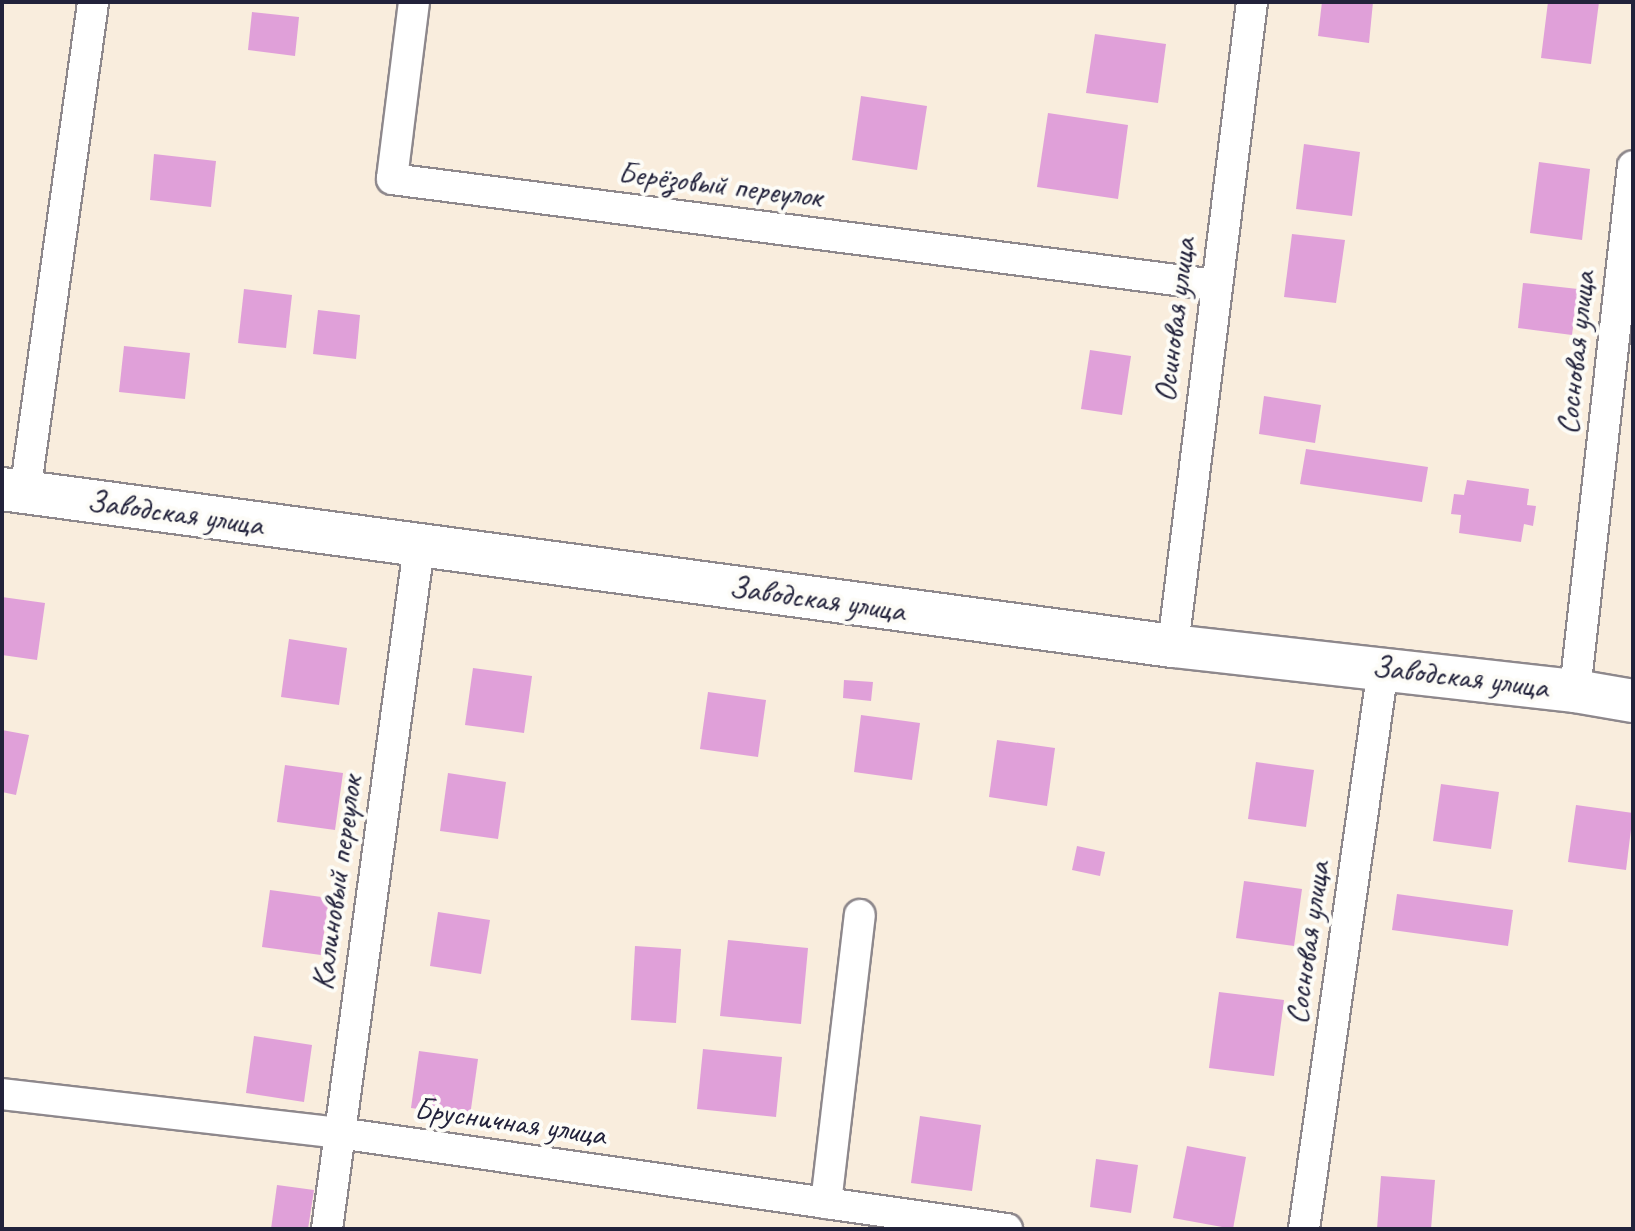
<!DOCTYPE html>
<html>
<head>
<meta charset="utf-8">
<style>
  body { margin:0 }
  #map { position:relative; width:1635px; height:1231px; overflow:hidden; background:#f9eddd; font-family:Caveat,sans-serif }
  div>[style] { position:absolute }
  .building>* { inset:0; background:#e0a0d9 }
  .roads { filter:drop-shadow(2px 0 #8e888c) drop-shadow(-2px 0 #8e888c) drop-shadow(0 2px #8e888c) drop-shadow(0 -2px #8e888c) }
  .street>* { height:30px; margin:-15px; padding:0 15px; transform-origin:15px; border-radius:15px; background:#fff }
  .secondary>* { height:42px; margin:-21px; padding:0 21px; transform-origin:21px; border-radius:21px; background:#fff }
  span { translate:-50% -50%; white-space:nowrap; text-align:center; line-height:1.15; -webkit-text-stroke:8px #fdfcf7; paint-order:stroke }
  .street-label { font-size:32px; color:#22223b }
  .frame { position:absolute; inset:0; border:4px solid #22223b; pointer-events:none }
</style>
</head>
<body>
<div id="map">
  <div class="building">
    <i style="clip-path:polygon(1322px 2px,1373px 2px,1369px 43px,1318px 36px)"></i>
    <i style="clip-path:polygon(1548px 2px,1599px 2px,1591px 64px,1541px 58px)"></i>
    <i style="clip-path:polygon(252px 12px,299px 17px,295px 56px,248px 50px)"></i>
    <i style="clip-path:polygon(1095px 34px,1166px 44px,1158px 103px,1086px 93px)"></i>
    <i style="clip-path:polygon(861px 96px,927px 106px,917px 170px,852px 160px)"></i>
    <i style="clip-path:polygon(1048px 113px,1128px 125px,1118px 199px,1037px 187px)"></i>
    <i style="clip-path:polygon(1304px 144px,1360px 152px,1352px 216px,1296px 209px)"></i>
    <i style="clip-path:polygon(154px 154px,216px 161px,211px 207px,150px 200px)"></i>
    <i style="clip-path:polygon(1539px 162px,1590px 169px,1582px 240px,1530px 233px)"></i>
    <i style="clip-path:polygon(1292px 234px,1345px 240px,1336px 303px,1284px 297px)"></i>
    <i style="clip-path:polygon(1523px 283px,1578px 289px,1572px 335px,1518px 328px)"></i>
    <i style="clip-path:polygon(244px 289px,292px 295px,286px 348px,238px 343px)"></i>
    <i style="clip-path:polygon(318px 310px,360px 315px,356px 359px,313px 354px)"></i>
    <i style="clip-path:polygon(124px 346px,190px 353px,185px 399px,119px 392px)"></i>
    <i style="clip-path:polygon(1090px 350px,1131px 356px,1122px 415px,1081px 409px)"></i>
    <i style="clip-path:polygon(1264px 396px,1321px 405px,1315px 443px,1259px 434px)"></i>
    <i style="clip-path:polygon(1306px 449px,1428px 467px,1422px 502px,1300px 484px)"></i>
    <i style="clip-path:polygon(1467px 480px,1529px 489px,1527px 505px,1536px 506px,1533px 526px,1524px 524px,1521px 542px,1459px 533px,1461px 515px,1451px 514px,1454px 494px,1464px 495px)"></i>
    <i style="clip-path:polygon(2px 597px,45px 603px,37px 660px,2px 655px)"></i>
    <i style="clip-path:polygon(289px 639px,347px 648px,339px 705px,281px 697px)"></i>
    <i style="clip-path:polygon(473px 668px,532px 676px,524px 733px,465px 725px)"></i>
    <i style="clip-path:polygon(844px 680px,873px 682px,871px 701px,843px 698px)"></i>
    <i style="clip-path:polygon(708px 692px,766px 700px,758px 757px,700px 749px)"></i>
    <i style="clip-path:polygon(861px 715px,920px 723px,912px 780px,854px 772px)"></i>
    <i style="clip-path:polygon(2px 730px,29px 735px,16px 795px,2px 792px)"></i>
    <i style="clip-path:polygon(997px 740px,1055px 748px,1047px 806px,989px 797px)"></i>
    <i style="clip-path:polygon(1256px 762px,1314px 770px,1306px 827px,1248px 819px)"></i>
    <i style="clip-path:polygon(285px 765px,343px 773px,335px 830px,277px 822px)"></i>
    <i style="clip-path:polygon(448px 773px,506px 782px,498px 839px,440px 831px)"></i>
    <i style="clip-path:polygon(1441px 784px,1499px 792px,1491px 849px,1433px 841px)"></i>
    <i style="clip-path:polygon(1576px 805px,1633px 813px,1626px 870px,1568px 862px)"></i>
    <i style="clip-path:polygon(1077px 846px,1105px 852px,1100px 876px,1072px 870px)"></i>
    <i style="clip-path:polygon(1244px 881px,1302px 889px,1294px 946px,1236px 938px)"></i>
    <i style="clip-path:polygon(270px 890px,329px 898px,321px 955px,262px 947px)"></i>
    <i style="clip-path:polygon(1397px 894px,1513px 910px,1508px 946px,1392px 930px)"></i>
    <i style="clip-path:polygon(438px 912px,490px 920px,481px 974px,430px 966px)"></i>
    <i style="clip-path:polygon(728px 940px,808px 948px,801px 1024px,720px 1016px)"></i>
    <i style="clip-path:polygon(635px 946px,681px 949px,676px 1023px,631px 1020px)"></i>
    <i style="clip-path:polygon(1219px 992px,1284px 1000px,1274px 1076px,1209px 1068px)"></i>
    <i style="clip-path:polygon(254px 1036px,312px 1045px,304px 1102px,246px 1093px)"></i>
    <i style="clip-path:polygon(703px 1049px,782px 1057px,776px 1117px,697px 1109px)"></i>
    <i style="clip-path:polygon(419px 1051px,478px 1059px,470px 1116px,411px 1108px)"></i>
    <i style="clip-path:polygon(920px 1116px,981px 1125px,972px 1191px,911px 1183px)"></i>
    <i style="clip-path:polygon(1187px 1146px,1246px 1157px,1233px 1229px,1173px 1218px)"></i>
    <i style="clip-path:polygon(1096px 1159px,1138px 1165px,1131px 1213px,1090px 1207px)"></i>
    <i style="clip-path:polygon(1381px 1176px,1435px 1180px,1431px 1229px,1377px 1229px)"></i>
    <i style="clip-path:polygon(277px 1185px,314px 1190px,308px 1229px,271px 1229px)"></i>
  </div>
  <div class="roads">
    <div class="street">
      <i style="left:414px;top:2px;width:178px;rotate:97.1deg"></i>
      <i style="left:392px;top:179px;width:830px;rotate:7.34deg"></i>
      <i style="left:25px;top:493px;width:496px;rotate:-82.1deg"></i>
      <i style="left:1173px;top:646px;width:649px;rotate:-83.01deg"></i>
      <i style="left:1575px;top:691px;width:528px;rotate:-83.7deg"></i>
      <i style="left:2px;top:1094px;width:339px;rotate:6.6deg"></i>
      <i style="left:339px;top:1133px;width:675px;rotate:8.18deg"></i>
      <i style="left:826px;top:1203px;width:290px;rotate:-83.3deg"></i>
      <i style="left:327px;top:1229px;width:688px;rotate:-82.32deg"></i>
      <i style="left:1304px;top:1229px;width:567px;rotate:-81.98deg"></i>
    </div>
    <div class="secondary">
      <i style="left:2px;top:489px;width:1181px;rotate:7.64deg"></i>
      <i style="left:1173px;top:646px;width:405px;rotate:6.4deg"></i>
      <i style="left:1575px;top:691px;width:59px;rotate:9.8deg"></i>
    </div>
  </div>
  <div class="street-label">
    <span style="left:720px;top:185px;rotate:7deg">Берёзовый переулок</span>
    <span style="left:1175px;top:320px;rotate:-83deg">Осиновая улица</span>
    <span style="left:1576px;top:353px;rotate:-84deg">Сосновая улица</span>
    <span style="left:175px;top:513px;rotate:8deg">Заводская улица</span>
    <span style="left:817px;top:599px;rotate:8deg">Заводская улица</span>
    <span style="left:1460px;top:677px;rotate:7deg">Заводская улица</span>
    <span style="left:337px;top:883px;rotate:-82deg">Калиновый переулок</span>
    <span style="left:1308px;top:943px;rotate:-82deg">Сосновая улица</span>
    <span style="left:510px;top:1122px;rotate:8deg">Брусничная улица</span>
  </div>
  <div class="frame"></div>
</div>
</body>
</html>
